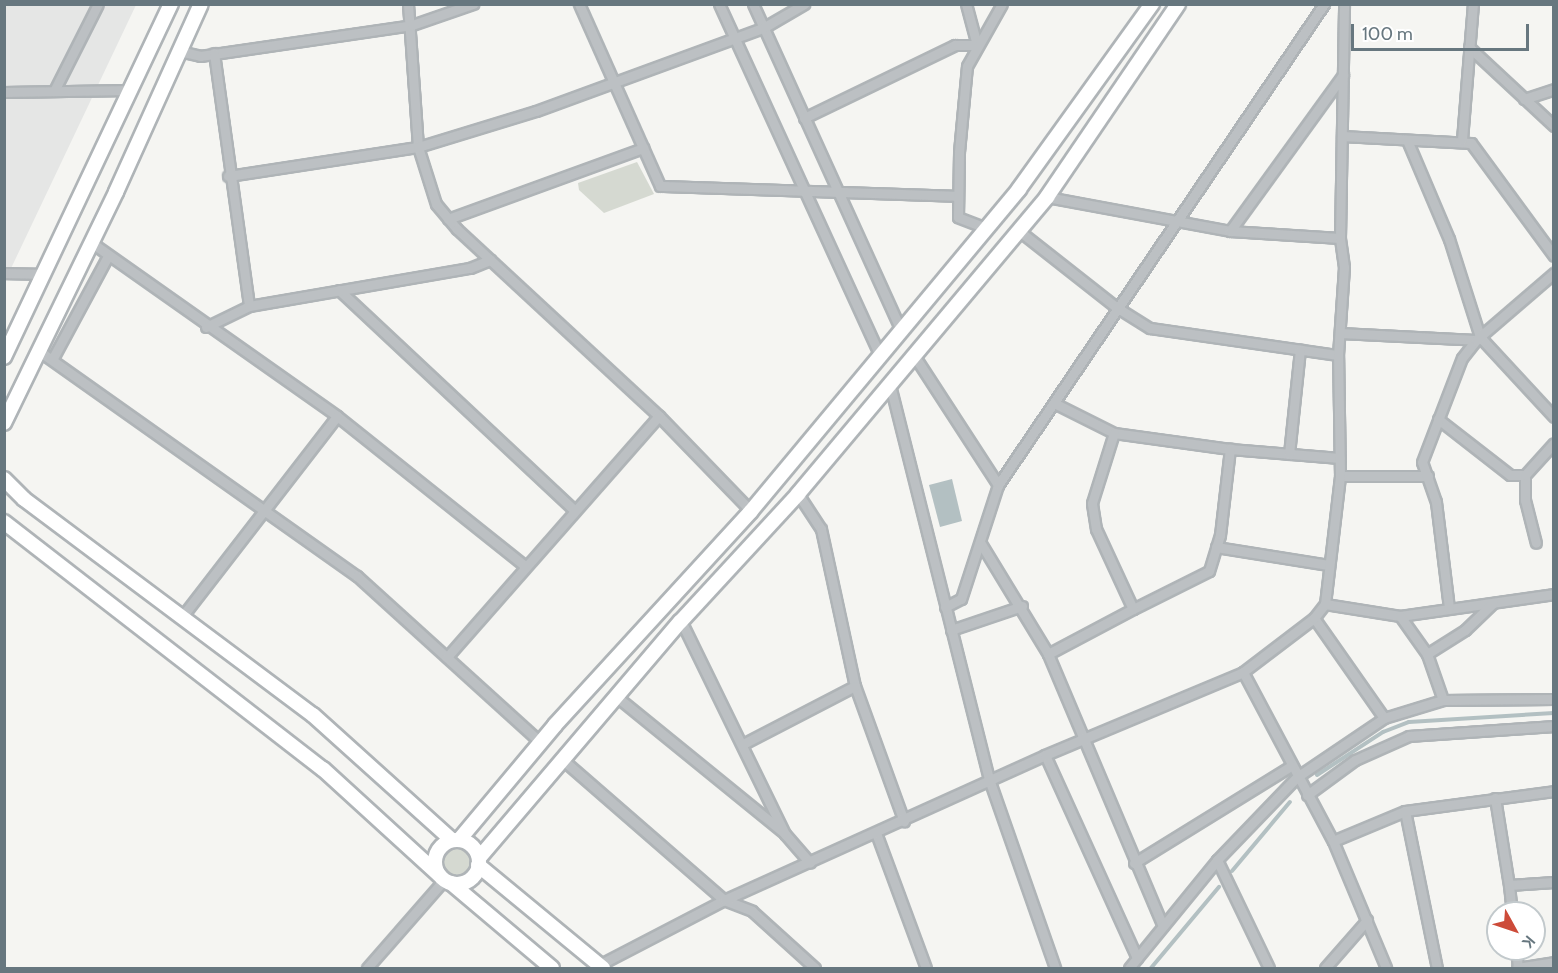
<!DOCTYPE html>
<html>
<head>
<meta charset="utf-8">
<style>
  body { margin:0 }
  #map { position:relative; width:1558px; height:973px; overflow:hidden; background:#f5f5f2; font-family:Cabin,sans-serif }
  div>[style] { position:absolute }
  .built>* { inset:0; background:#e5e6e5 }
  .green>* { inset:0; background:#d5d9d1 }
  .round { border-radius:50% }
  .water>* { inset:0; background:#b3c0c2 }
  .stream>* { height:4px; margin:-2px; padding:0 2px; transform-origin:2px; border-radius:2px; background:#b3c0c2 }
  .roads { filter:drop-shadow(2px 0 #afb4b7) drop-shadow(-2px 0 #afb4b7) drop-shadow(0 2px #afb4b7) drop-shadow(0 -2px #afb4b7) }
  .street>* { height:9px; margin:-4.5px; padding:0 4.5px; transform-origin:4.5px; border-radius:4.5px; background:#bcc0c3 }
  .secondary>* { height:14px; margin:-7px; padding:0 7px; transform-origin:7px; border-radius:7px; background:#fff }
  .secondary>.ring { margin:-7px; padding:0; box-sizing:content-box; background:none; border:14px solid #fff; border-radius:50% }
  span { translate:-50% -50%; white-space:nowrap; text-align:center; line-height:1.15; -webkit-text-stroke:6px #fff; paint-order:stroke }
  .frame { position:absolute; inset:0; border:6px solid #67777f; pointer-events:none }
  .north { position:absolute; left:1486px; top:901px; width:60px; height:60px; box-sizing:border-box; background:#fff; border:2px solid #c2c9cc; border-radius:50%; rotate:130deg; font-size:16px; font-weight:700; line-height:24px; text-align:center; color:#67777f }
  .north::after { content:''; display:block; margin:auto; width:21px; height:27px; background:#cd4b39; clip-path:polygon(50% 0,100% 100%,50% 72%,0 100%) }
  .scale { position:absolute; left:1351px; top:24px; width:178px; height:27px; box-sizing:border-box; border:3px solid #67777f; border-top:0; padding-left:8px; font-size:18px; line-height:21px; white-space:nowrap; color:#67777f; -webkit-text-stroke:4px #fff; paint-order:stroke }
</style>
</head>
<body>
<div id="map">
  <div class="built">
    <i style="clip-path:polygon(5px 5px,136px 5px,5px 281px)"></i>
  </div>
  <div class="green">
    <i style="clip-path:polygon(637px 162px,654px 194px,604px 213px,579px 190px,578px 183px)"></i>
    <i class="round" style="left:441px;top:848px;width:30px;height:30px"></i>
  </div>
  <div class="water">
    <i style="clip-path:polygon(952px 479px,962px 521px,940px 527px,929px 485px)"></i>
  </div>
  <div class="stream">
    <i style="left:1317px;top:775px;width:79px;rotate:-33.1deg"></i>
    <i style="left:1383px;top:732px;width:28px;rotate:-21deg"></i>
    <i style="left:1409px;top:722px;width:145px;rotate:-3.6deg"></i>
    <i style="left:1232px;top:871px;width:90px;rotate:-50deg"></i>
    <i style="left:1151px;top:968px;width:106px;rotate:-50deg"></i>
  </div>
  <div class="roads">
    <div class="street">
      <i style="left:408px;top:4px;width:143px;rotate:86deg"></i>
      <i style="left:418px;top:147px;width:60px;rotate:72.5deg"></i>
      <i style="left:436px;top:204px;width:33px;rotate:50deg"></i>
      <i style="left:457px;top:229px;width:275px;rotate:42.8deg"></i>
      <i style="left:659px;top:416px;width:132px;rotate:45.9deg"></i>
      <i style="left:579px;top:4px;width:199px;rotate:66deg"></i>
      <i style="left:660px;top:186px;width:297px;rotate:1.9deg"></i>
      <i style="left:719px;top:4px;width:387px;rotate:65.4deg"></i>
      <i style="left:753px;top:4px;width:359px;rotate:65.6deg"></i>
      <i style="left:1469px;top:47px;width:116px;rotate:42.9deg"></i>
      <i style="left:179px;top:51px;width:22px;rotate:13deg"></i>
      <i style="left:200px;top:56px;width:214px;rotate:-8.3deg"></i>
      <i style="left:412px;top:25px;width:65px;rotate:-19deg"></i>
      <i style="left:214px;top:53px;width:255px;rotate:82.1deg"></i>
      <i style="left:54px;top:91px;width:97px;rotate:-63.2deg"></i>
      <i style="left:4px;top:92px;width:126px;rotate:-0.9deg"></i>
      <i style="left:1524px;top:99px;width:32px;rotate:-18deg"></i>
      <i style="left:804px;top:118px;width:168px;rotate:-25.8deg"></i>
      <i style="left:955px;top:45px;width:22px"></i>
      <i style="left:977px;top:45px;width:42px;rotate:-105deg"></i>
      <i style="left:1342px;top:136px;width:129px;rotate:3.1deg"></i>
      <i style="left:1471px;top:143px;width:140px;rotate:53.7deg"></i>
      <i style="left:1407px;top:140px;width:108px;rotate:67deg"></i>
      <i style="left:1449px;top:239px;width:103px;rotate:72.4deg"></i>
      <i style="left:1480px;top:337px;width:109px;rotate:47.2deg"></i>
      <i style="left:1462px;top:140px;width:136px;rotate:-85.4deg"></i>
      <i style="left:228px;top:176px;width:192px;rotate:-8.7deg"></i>
      <i style="left:418px;top:147px;width:123px;rotate:-17deg"></i>
      <i style="left:536px;top:111px;width:242px;rotate:-20.1deg"></i>
      <i style="left:763px;top:28px;width:48px;rotate:-30.3deg"></i>
      <i style="left:1047px;top:197px;width:186px;rotate:10.5deg"></i>
      <i style="left:1230px;top:231px;width:110px;rotate:3.6deg"></i>
      <i style="left:448px;top:219px;width:208px;rotate:-20deg"></i>
      <i style="left:986px;top:228px;width:30px;rotate:-159deg"></i>
      <i style="left:958px;top:217px;width:65px;rotate:-89.1deg"></i>
      <i style="left:959px;top:152px;width:86px;rotate:-84.7deg"></i>
      <i style="left:967px;top:66px;width:71px;rotate:-60.6deg"></i>
      <i style="left:1018px;top:230px;width:125px;rotate:38.2deg"></i>
      <i style="left:1116px;top:307px;width:40px;rotate:32deg"></i>
      <i style="left:1150px;top:328px;width:190px;rotate:8.2deg"></i>
      <i style="left:1230px;top:231px;width:193px;rotate:-54.1deg"></i>
      <i style="left:92px;top:243px;width:300px;rotate:35.2deg"></i>
      <i style="left:337px;top:416px;width:241px;rotate:38.6deg"></i>
      <i style="left:4px;top:273px;width:40px;rotate:1.4deg"></i>
      <i style="left:339px;top:290px;width:323px;rotate:43.1deg"></i>
      <i style="left:206px;top:327px;width:48px;rotate:-26deg"></i>
      <i style="left:249px;top:306px;width:224px;rotate:-9.8deg"></i>
      <i style="left:470px;top:268px;width:22px;rotate:-22deg"></i>
      <i style="left:1340px;top:333px;width:136px;rotate:2.9deg"></i>
      <i style="left:39px;top:351px;width:390px;rotate:35.3deg"></i>
      <i style="left:357px;top:576px;width:247px;rotate:42.2deg"></i>
      <i style="left:915px;top:357px;width:153px;rotate:57deg"></i>
      <i style="left:53px;top:358px;width:116px;rotate:-61.7deg"></i>
      <i style="left:890px;top:385px;width:409px;rotate:75.9deg"></i>
      <i style="left:990px;top:782px;width:197px;rotate:70.7deg"></i>
      <i style="left:1054px;top:403px;width:67px;rotate:26.6deg"></i>
      <i style="left:1114px;top:433px;width:117px;rotate:7.9deg"></i>
      <i style="left:1230px;top:449px;width:110px;rotate:4.7deg"></i>
      <i style="left:1438px;top:419px;width:91px;rotate:37.9deg"></i>
      <i style="left:1510px;top:475px;width:15px"></i>
      <i style="left:1525px;top:475px;width:25px;rotate:90deg"></i>
      <i style="left:1525px;top:500px;width:44px;rotate:75.7deg"></i>
      <i style="left:1289px;top:454px;width:105px;rotate:-84deg"></i>
      <i style="left:1525px;top:475px;width:43px;rotate:-47.8deg"></i>
      <i style="left:1340px;top:476px;width:88px"></i>
      <i style="left:798px;top:494px;width:42px;rotate:56.7deg"></i>
      <i style="left:821px;top:529px;width:161px;rotate:77.8deg"></i>
      <i style="left:855px;top:686px;width:144px;rotate:70.1deg"></i>
      <i style="left:980px;top:542px;width:131px;rotate:58.7deg"></i>
      <i style="left:1048px;top:654px;width:295px;rotate:67.1deg"></i>
      <i style="left:1216px;top:547px;width:114px;rotate:9.1deg"></i>
      <i style="left:1325px;top:604px;width:76px;rotate:9.1deg"></i>
      <i style="left:1400px;top:616px;width:156px;rotate:-8.1deg"></i>
      <i style="left:945px;top:607px;width:18px;rotate:-27deg"></i>
      <i style="left:961px;top:599px;width:120px;rotate:-72deg"></i>
      <i style="left:998px;top:485px;width:581px;rotate:-55.87deg"></i>
      <i style="left:1449px;top:608px;width:107px;rotate:-97deg"></i>
      <i style="left:1436px;top:502px;width:42px;rotate:-109.3deg"></i>
      <i style="left:1422px;top:462px;width:111px;rotate:-69deg"></i>
      <i style="left:1462px;top:358px;width:23px;rotate:-52deg"></i>
      <i style="left:1476px;top:340px;width:103px;rotate:-40.7deg"></i>
      <i style="left:1133px;top:609px;width:85px;rotate:-26.6deg"></i>
      <i style="left:1209px;top:571px;width:38px;rotate:-73deg"></i>
      <i style="left:1220px;top:535px;width:87px;rotate:-83.4deg"></i>
      <i style="left:1400px;top:616px;width:47px;rotate:54.6deg"></i>
      <i style="left:181px;top:618px;width:255px;rotate:-52.3deg"></i>
      <i style="left:1314px;top:618px;width:122px;rotate:55deg"></i>
      <i style="left:681px;top:621px;width:237px;rotate:64deg"></i>
      <i style="left:785px;top:834px;width:38px;rotate:49deg"></i>
      <i style="left:951px;top:630px;width:75px;rotate:-18.7deg"></i>
      <i style="left:1048px;top:654px;width:96px;rotate:-27.9deg"></i>
      <i style="left:1133px;top:609px;width:88px;rotate:-114.8deg"></i>
      <i style="left:1096px;top:529px;width:26px;rotate:-99deg"></i>
      <i style="left:1092px;top:503px;width:73px;rotate:-72.6deg"></i>
      <i style="left:447px;top:657px;width:321px;rotate:-48.7deg"></i>
      <i style="left:1243px;top:672px;width:191px;rotate:62deg"></i>
      <i style="left:1333px;top:841px;width:138px;rotate:67.3deg"></i>
      <i style="left:617px;top:697px;width:214px;rotate:39.1deg"></i>
      <i style="left:1443px;top:700px;width:49px;rotate:-109.2deg"></i>
      <i style="left:1427px;top:654px;width:45px;rotate:-32.3deg"></i>
      <i style="left:1465px;top:630px;width:39px;rotate:-44deg"></i>
      <i style="left:743px;top:744px;width:126px;rotate:-27.4deg"></i>
      <i style="left:1045px;top:755px;width:223px;rotate:65.6deg"></i>
      <i style="left:563px;top:760px;width:213px;rotate:41deg"></i>
      <i style="left:724px;top:900px;width:30px;rotate:21deg"></i>
      <i style="left:752px;top:911px;width:85px;rotate:42.1deg"></i>
      <i style="left:1307px;top:795px;width:59px;rotate:-36.1deg"></i>
      <i style="left:1355px;top:760px;width:59px;rotate:-24deg"></i>
      <i style="left:1409px;top:736px;width:145px;rotate:-3.9deg"></i>
      <i style="left:1495px;top:798px;width:88px;rotate:80.9deg"></i>
      <i style="left:1509px;top:885px;width:45px;rotate:-3.8deg"></i>
      <i style="left:1405px;top:811px;width:160px;rotate:78.5deg"></i>
      <i style="left:876px;top:833px;width:144px;rotate:69.7deg"></i>
      <i style="left:1333px;top:841px;width:78px;rotate:-22.6deg"></i>
      <i style="left:1405px;top:811px;width:150px;rotate:-7.6deg"></i>
      <i style="left:1217px;top:860px;width:120px;rotate:64.3deg"></i>
      <i style="left:1134px;top:863px;width:185px;rotate:-31.7deg"></i>
      <i style="left:1509px;top:885px;width:28px;rotate:84deg"></i>
      <i style="left:1516px;top:949px;width:19px;rotate:84deg"></i>
      <i style="left:599px;top:965px;width:141px;rotate:-27.5deg"></i>
      <i style="left:724px;top:900px;width:352px;rotate:-24.3deg"></i>
      <i style="left:1045px;top:755px;width:215px;rotate:-22.7deg"></i>
      <i style="left:1243px;top:672px;width:89px;rotate:-37.3deg"></i>
      <i style="left:1314px;top:618px;width:18px;rotate:-52deg"></i>
      <i style="left:1325px;top:604px;width:129px;rotate:-83.3deg"></i>
      <i style="left:1340px;top:476px;width:121px;rotate:-90.9deg"></i>
      <i style="left:1338px;top:355px;width:88px;rotate:-86.1deg"></i>
      <i style="left:1344px;top:267px;width:29px;rotate:-98deg"></i>
      <i style="left:1340px;top:238px;width:234px;rotate:-89deg"></i>
      <i style="left:367px;top:968px;width:117px;rotate:-48.8deg"></i>
      <i style="left:1129px;top:968px;width:139px;rotate:-50.8deg"></i>
      <i style="left:1217px;top:860px;width:115px;rotate:-46.1deg"></i>
      <i style="left:1297px;top:777px;width:105px;rotate:-34.1deg"></i>
      <i style="left:1384px;top:718px;width:62px;rotate:-17deg"></i>
      <i style="left:1443px;top:700px;width:111px;rotate:-0.5deg"></i>
      <i style="left:1325px;top:968px;width:64px;rotate:-48.8deg"></i>
      <i style="left:1517px;top:968px;width:37px;rotate:-9deg"></i>
    </div>
    <div class="secondary">
      <i style="left:4px;top:357px;width:391px;rotate:-64.7deg"></i>
      <i style="left:4px;top:423px;width:257px;rotate:-64.1deg"></i>
      <i style="left:116px;top:192px;width:206px;rotate:-65.7deg"></i>
      <i style="left:4px;top:479px;width:28px;rotate:45deg"></i>
      <i style="left:24px;top:499px;width:361px;rotate:36.8deg"></i>
      <i style="left:313px;top:715px;width:187px;rotate:42deg"></i>
      <i style="left:4px;top:522px;width:403px;rotate:37.8deg"></i>
      <i style="left:323px;top:769px;width:157px;rotate:42.4deg"></i>
      <i style="left:459px;top:840px;width:150px;rotate:-50.1deg"></i>
      <i style="left:555px;top:725px;width:290px;rotate:-47.5deg"></i>
      <i style="left:751px;top:511px;width:419px;rotate:-50.2deg"></i>
      <i style="left:1019px;top:189px;width:228px;rotate:-54.3deg"></i>
      <i class="ring" style="left:435px;top:840px;width:30px;height:30px"></i>
      <i style="left:479px;top:858px;width:311px;rotate:-49.6deg"></i>
      <i style="left:681px;top:621px;width:173px;rotate:-47.3deg"></i>
      <i style="left:798px;top:494px;width:388px;rotate:-50deg"></i>
      <i style="left:1047px;top:197px;width:233px;rotate:-55.8deg"></i>
      <i style="left:478px;top:865px;width:162px;rotate:39.5deg"></i>
      <i style="left:451px;top:883px;width:132px;rotate:40.1deg"></i>
    </div>
  </div>
  <div class="frame"></div>
  <div class="north">K</div>
  <div class="scale">100 m</div>
</div>
</body>
</html>
